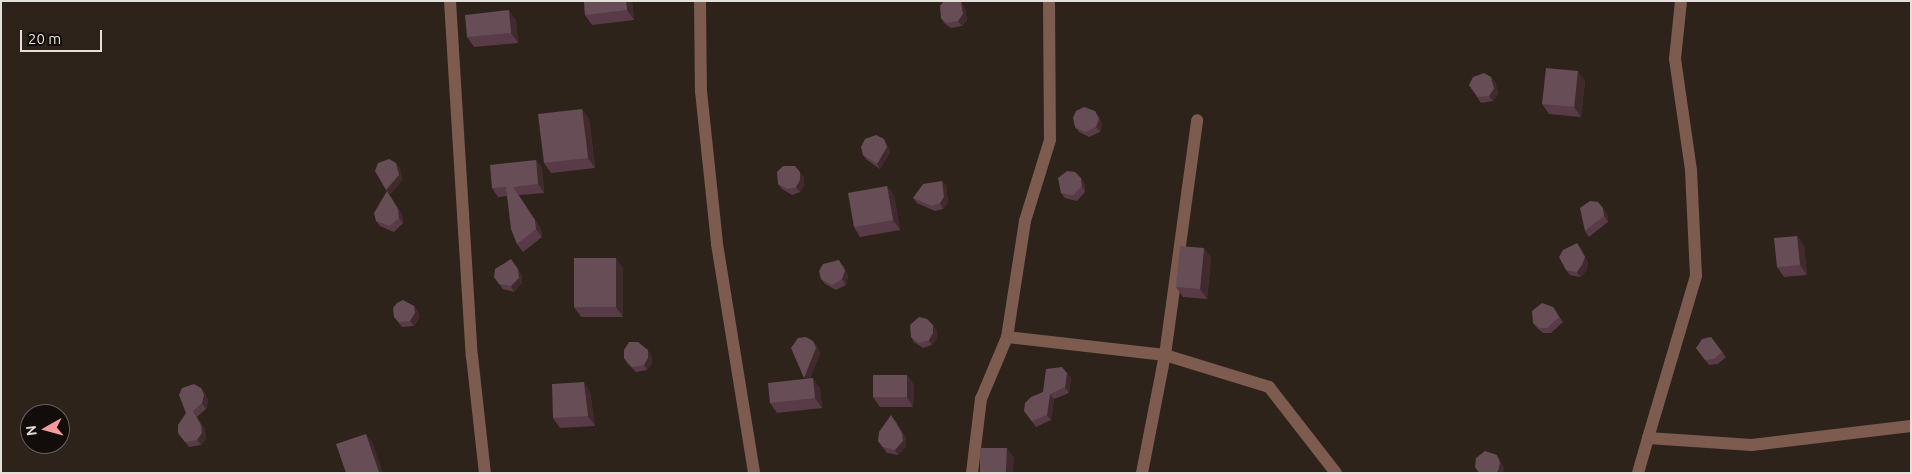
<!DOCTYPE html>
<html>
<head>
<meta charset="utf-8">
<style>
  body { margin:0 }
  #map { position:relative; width:1912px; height:474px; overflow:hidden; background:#2d231a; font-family:Ubuntu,sans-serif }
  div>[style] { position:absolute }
  .minor>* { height:12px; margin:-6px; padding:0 6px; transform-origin:6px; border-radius:6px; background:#7d5b4f }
  .wall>* { inset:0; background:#583b46 }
  .shaded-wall>* { inset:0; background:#402a2e }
  .building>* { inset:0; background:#674d56 }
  span { translate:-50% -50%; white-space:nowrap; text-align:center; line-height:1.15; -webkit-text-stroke:4.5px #120d0a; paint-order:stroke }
  .frame { position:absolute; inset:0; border:2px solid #e5dfd9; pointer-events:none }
  .north { position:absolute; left:20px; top:404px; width:50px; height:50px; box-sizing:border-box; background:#120d0a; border:1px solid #66615d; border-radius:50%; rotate:263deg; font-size:14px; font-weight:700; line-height:20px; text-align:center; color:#e5dfd9 }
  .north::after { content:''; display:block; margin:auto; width:18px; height:22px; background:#f59b9d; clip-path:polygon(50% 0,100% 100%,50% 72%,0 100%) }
  .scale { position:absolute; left:20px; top:30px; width:82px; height:22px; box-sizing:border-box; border:2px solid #e5dfd9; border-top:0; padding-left:6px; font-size:15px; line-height:18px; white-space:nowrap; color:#e5dfd9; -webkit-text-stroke:4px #120d0a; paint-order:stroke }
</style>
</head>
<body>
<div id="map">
  <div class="minor">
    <i style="left:450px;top:1px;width:356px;rotate:86.5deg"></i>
    <i style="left:472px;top:356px;width:118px;rotate:83.7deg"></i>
    <i style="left:700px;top:1px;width:90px;rotate:89.4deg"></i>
    <i style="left:701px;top:91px;width:154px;rotate:84deg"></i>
    <i style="left:717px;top:244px;width:232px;rotate:80.8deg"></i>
    <i style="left:1049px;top:1px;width:139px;rotate:89.6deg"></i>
    <i style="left:1050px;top:140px;width:85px;rotate:107.2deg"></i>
    <i style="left:1025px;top:221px;width:117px;rotate:98.8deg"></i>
    <i style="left:1007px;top:337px;width:159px;rotate:6.5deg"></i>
    <i style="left:1165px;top:355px;width:109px;rotate:17.1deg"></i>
    <i style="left:1269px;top:387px;width:109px;rotate:52.1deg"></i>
    <i style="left:1648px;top:438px;width:169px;rotate:-73.5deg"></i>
    <i style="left:1696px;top:276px;width:106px;rotate:-92.7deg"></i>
    <i style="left:1691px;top:170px;width:112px;rotate:-98.2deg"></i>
    <i style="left:1675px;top:59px;width:58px;rotate:-84.1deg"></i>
    <i style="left:972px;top:473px;width:75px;rotate:-83.1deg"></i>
    <i style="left:981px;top:399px;width:67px;rotate:-67.2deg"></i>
    <i style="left:1142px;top:473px;width:120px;rotate:-79deg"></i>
    <i style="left:1165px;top:355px;width:237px;rotate:-82.2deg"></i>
    <i style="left:1638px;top:473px;width:36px;rotate:-74deg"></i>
    <i style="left:1648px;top:438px;width:104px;rotate:3.9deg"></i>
    <i style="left:1752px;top:445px;width:160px;rotate:-6.8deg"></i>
  </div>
  <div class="wall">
    <i style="clip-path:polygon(584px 1px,632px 1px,634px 20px,592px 25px,585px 15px)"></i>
    <i style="clip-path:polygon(965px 8px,967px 20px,962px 26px,951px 28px,944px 23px,941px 18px)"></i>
    <i style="clip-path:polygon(516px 20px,518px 43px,474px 47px,467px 37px)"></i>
    <i style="clip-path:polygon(1491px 77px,1495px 82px,1498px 94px,1493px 101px,1481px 103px,1469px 85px)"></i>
    <i style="clip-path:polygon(1585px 81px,1581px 117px,1549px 114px,1542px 104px)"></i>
    <i style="clip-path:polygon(582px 109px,589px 119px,595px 168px,551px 173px,544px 163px)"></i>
    <i style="clip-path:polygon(1099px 116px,1102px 124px,1100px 132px,1089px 137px,1079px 132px,1075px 127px)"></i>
    <i style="clip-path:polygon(884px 139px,887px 145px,890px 152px,880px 169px,867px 160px,863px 155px)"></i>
    <i style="clip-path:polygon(536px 160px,542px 168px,544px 193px,519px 195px,541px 229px,542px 237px,523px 252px,517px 244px,507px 196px,498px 197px,492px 188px)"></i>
    <i style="clip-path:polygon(804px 177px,804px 185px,800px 192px,792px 195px,782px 189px,778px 184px)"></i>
    <i style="clip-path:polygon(942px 181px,946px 186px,948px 202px,943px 209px,935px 211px,917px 203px,913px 198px)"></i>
    <i style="clip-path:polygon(1085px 184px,1085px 192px,1077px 201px,1065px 198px,1061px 193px)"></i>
    <i style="clip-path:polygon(887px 186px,894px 196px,900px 230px,860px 237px,854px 227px)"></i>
    <i style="clip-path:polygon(391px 197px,402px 215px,403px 223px,394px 232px,380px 226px,376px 221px)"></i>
    <i style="clip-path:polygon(1607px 213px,1608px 222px,1589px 237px,1585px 231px)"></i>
    <i style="clip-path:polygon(1797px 236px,1804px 246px,1807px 275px,1784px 277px,1777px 267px)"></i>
    <i style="clip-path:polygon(1204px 248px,1211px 258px,1207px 299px,1183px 297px,1176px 287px)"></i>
    <i style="clip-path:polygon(1581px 248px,1588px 263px,1586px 271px,1580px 277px,1570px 275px,1566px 270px)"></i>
    <i style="clip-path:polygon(843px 265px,848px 276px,846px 285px,836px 290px,825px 284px,821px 279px)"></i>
    <i style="clip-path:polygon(623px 268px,623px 317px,581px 317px,574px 307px)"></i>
    <i style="clip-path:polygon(522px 275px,522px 283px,514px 292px,503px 289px,494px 277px)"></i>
    <i style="clip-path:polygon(414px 306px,418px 311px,419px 318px,414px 326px,402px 327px,394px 317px)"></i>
    <i style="clip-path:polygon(1553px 307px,1563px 322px,1551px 333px,1543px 333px,1537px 328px,1533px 323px)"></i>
    <i style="clip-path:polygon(937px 330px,937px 338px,932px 345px,923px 348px,914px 342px,911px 337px)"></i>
    <i style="clip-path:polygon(1711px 337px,1726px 357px,1718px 364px,1709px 365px,1696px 348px)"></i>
    <i style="clip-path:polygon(813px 341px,817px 346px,820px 354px,810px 378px,820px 388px,822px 408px,777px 413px,770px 403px,805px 379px)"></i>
    <i style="clip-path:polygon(651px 355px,652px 363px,647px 370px,636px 372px,627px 363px,624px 358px)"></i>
    <i style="clip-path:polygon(1067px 373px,1071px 378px,1069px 393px,1054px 399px,1051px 420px,1036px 427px,1024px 411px,1043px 392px)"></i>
    <i style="clip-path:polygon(907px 375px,914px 385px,913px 407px,880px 407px,873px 397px)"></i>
    <i style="clip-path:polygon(201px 388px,205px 393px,208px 401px,206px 409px,197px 417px,205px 430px,206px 439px,201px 445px,189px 447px,178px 433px,186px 413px)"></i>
    <i style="clip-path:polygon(590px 392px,595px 426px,560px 428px,553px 418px)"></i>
    <i style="clip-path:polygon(895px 420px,906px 438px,906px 446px,898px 455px,887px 453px,878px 441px)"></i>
  </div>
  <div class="shaded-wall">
    <i style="clip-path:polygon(626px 1px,632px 1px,634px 20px,627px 10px)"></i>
    <i style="clip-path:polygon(961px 2px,965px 8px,967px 20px,962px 26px,958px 21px)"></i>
    <i style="clip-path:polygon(509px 10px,516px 20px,518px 43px,511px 33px)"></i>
    <i style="clip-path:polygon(1578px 71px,1585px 81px,1581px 117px,1574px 107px)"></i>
    <i style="clip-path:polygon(1491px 77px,1495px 82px,1498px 94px,1493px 101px,1489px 96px)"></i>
    <i style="clip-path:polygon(582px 109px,589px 119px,595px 168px,588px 158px)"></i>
    <i style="clip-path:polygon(1095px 111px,1099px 116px,1102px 124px,1100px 132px,1096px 127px)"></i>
    <i style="clip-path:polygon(884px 139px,887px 145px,890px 152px,880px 169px,877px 164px)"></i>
    <i style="clip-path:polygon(536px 160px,542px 168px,544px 193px,538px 184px)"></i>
    <i style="clip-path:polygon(396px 163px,400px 168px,403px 180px,390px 195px,386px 190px)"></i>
    <i style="clip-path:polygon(800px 172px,804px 177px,804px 185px,800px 192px,796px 187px)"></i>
    <i style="clip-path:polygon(1081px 178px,1085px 184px,1085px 192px,1082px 186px)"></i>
    <i style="clip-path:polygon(942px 181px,946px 186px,948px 202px,943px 209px,940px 203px)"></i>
    <i style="clip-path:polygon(887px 186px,894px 196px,900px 230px,893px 220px)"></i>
    <i style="clip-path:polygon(513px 187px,541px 229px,542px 237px,536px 229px)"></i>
    <i style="clip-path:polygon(387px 191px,402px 215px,403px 223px,399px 218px)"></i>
    <i style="clip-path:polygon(1603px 208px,1607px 213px,1608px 222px,1604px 216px)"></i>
    <i style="clip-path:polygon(1797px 236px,1804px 246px,1807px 275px,1800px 265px)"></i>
    <i style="clip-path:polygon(1577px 243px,1581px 248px,1588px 263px,1586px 271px,1580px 277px,1577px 272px)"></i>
    <i style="clip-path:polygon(1204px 248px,1211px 258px,1207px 299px,1200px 289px)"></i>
    <i style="clip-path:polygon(616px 258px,623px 268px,623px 317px,616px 307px)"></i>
    <i style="clip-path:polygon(511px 259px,522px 275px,522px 283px,514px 292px,511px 286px)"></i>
    <i style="clip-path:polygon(839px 260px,848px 276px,846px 285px,842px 279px)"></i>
    <i style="clip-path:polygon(414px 306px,418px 311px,419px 318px,414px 326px,410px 321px)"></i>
    <i style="clip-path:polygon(933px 325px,937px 330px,937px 338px,932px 345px,929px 340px)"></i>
    <i style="clip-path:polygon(813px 341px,817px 346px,820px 354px,808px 383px,804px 378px)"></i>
    <i style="clip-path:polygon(648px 350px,651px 355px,652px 363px,647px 370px,644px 365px)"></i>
    <i style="clip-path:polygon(1067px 373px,1071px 378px,1069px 393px,1065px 387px)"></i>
    <i style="clip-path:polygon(907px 375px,914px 385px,913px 407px,907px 397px)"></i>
    <i style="clip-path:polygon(813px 378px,820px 388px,822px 408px,815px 398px)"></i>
    <i style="clip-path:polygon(584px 382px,590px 392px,595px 426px,588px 416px)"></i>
    <i style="clip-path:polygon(201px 388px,205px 393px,208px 401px,206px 409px,202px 403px)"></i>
    <i style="clip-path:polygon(1050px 394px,1054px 399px,1051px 420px,1047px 415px)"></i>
    <i style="clip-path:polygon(193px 411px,205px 430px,206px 439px,201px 445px,197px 440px)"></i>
    <i style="clip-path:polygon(891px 415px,906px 438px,906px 446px,898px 455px,895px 450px)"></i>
    <i style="clip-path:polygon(366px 434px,373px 444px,383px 473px,380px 473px,379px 472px)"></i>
    <i style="clip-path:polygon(1007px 448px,1014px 458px,1013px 473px,1006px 473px)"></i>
    <i style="clip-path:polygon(1497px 455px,1501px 461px,1504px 468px,1503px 473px,1499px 473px,1498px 471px)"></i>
  </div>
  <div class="building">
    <i style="clip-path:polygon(584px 1px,626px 1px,627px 10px,585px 15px)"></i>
    <i style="clip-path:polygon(944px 1px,959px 1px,961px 2px,963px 14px,958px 21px,947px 23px,941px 18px,940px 6px)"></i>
    <i style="clip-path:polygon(509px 10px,511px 33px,467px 37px,465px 15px)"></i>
    <i style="clip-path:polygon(1546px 68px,1578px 71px,1574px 107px,1542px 104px)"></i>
    <i style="clip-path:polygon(1484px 73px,1491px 77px,1494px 89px,1489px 96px,1478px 97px,1469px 85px,1473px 77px)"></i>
    <i style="clip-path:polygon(1084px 107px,1095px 111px,1099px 119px,1096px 127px,1085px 132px,1075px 127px,1073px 118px,1076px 111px)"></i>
    <i style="clip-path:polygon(582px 109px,588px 158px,544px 163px,538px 114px)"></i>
    <i style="clip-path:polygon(876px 135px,884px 139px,887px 147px,877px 164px,863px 155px,861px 147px,865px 139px)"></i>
    <i style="clip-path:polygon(389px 159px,396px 163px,399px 175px,386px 190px,375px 171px,378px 163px)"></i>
    <i style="clip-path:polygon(536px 160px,538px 184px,513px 187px,535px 220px,536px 229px,517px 244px,511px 229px,506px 187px,492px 188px,490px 165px)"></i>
    <i style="clip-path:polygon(783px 166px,795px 166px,800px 172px,800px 180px,796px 187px,788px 189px,778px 184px,777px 172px)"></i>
    <i style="clip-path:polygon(1067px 171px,1075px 172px,1081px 178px,1082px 186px,1073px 195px,1061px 193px,1058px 178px)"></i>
    <i style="clip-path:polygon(942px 181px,944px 197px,940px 203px,932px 206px,913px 198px,923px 184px)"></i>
    <i style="clip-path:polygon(887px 186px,893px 220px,854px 227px,848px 193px)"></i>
    <i style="clip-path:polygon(387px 191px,398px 209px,399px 218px,390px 226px,376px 221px,374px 213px)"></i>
    <i style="clip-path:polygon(1590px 201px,1598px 202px,1603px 208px,1604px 216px,1585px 231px,1580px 208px)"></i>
    <i style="clip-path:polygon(1797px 236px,1800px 265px,1777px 267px,1774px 238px)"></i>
    <i style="clip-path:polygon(1577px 243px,1585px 257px,1582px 265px,1577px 272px,1566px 270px,1559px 257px,1563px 250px)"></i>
    <i style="clip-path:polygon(1180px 246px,1204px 248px,1200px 289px,1176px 287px)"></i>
    <i style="clip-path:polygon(574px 258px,616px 258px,616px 307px,574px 307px)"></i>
    <i style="clip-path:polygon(511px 259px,518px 269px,519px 278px,511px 286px,499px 284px,494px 277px,495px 269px)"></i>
    <i style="clip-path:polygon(839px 260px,845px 271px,842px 279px,832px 285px,821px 279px,819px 271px,823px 264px)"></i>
    <i style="clip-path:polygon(403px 300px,414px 306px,415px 313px,410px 321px,399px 322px,394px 317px,393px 308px,397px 303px)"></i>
    <i style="clip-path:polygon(1542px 303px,1553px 307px,1559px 317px,1547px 328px,1540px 328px,1533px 323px,1532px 311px)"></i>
    <i style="clip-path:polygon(919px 317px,927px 319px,933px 325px,933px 333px,929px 340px,919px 343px,911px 337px,910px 325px)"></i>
    <i style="clip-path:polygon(806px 337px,813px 341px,816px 348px,804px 378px,791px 348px,798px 338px)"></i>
    <i style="clip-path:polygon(1711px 337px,1722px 352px,1714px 359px,1705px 360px,1696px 348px,1702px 339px)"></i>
    <i style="clip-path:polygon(629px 342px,638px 342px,648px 350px,648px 358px,644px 365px,632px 367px,624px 358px,624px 350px)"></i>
    <i style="clip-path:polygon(1062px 367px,1067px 373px,1065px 387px,1050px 394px,1047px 415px,1032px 421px,1024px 411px,1025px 403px,1031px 397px,1043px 392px,1046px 369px)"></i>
    <i style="clip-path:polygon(873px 375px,907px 375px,907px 397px,873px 397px)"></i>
    <i style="clip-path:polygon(813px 378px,815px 398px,770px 403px,768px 383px)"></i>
    <i style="clip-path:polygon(584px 382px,588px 416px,553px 418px,552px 384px)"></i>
    <i style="clip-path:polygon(194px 384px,201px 388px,204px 395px,202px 403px,193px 411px,201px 425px,202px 433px,197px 440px,185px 442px,178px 433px,178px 425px,186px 413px,179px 395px,182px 388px)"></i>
    <i style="clip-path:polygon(891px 415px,902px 433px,903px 441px,895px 450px,883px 447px,878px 441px,879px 432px)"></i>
    <i style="clip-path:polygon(366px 434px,379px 472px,376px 473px,346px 473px,336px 444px)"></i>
    <i style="clip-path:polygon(980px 448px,1007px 448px,1006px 473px,980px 473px)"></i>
    <i style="clip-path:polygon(1485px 451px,1497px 455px,1500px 463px,1498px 471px,1496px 473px,1479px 473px,1475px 467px,1476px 458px)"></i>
  </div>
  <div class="frame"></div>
  <div class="north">N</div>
  <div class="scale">20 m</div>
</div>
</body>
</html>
